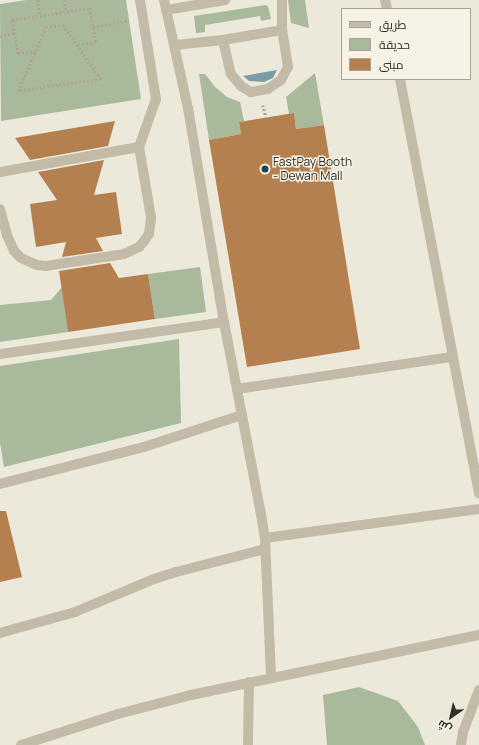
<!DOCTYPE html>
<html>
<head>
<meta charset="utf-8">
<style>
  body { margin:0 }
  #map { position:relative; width:479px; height:745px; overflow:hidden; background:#ede9da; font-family:Manrope,Cairo,sans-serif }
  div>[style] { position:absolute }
  .green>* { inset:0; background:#a9ba9c }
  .water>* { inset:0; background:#7d9ba6 }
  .building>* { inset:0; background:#b58050 }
  .path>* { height:2.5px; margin-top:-1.25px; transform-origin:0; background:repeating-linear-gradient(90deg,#afa592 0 2px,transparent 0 4px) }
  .minor>* { height:10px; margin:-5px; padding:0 5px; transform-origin:5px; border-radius:5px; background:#c3bba8 }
  .dots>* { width:11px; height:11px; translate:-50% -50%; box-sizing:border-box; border:2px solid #f6f2e5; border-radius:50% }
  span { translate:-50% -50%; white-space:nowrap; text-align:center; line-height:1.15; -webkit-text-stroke:3px #f6f2e5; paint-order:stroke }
  .poi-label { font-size:12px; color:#312d27 }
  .left { translate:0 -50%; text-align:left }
  .legend { position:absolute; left:341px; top:8px; width:130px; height:72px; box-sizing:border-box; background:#f6f2e5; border:1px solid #a7a399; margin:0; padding:5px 7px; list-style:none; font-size:12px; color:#312d27 }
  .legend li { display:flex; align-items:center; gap:8px; height:20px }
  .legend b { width:20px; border:1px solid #a7a399 }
  .north { position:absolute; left:431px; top:697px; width:40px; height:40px; -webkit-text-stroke:3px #f6f2e5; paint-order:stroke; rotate:214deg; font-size:11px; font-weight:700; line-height:16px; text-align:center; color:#312d27 }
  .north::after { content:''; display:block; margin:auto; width:14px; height:18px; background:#312d27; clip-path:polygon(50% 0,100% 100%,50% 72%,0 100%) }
</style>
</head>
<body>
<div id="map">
  <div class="green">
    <i style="clip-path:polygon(26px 0,126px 0,141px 99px,1px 121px,0 4px)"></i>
    <i style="clip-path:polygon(288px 0,305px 0,309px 28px,291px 23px)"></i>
    <i style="clip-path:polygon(265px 5px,268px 6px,271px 19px,261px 21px,260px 16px,205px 25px,205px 32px,196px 33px,194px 16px)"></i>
    <i style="clip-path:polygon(315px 73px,324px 125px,296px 129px,294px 113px,289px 114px,286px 97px)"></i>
    <i style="clip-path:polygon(199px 74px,205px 74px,215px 87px,227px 97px,240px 102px,244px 121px,239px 122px,241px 134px,209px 140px)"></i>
    <i style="clip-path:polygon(200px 267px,206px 312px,155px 319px,148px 274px)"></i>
    <i style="clip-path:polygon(62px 287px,68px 332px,0 342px,0 305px,51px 300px)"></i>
    <i style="clip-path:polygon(179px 339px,181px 423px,4px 467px,0 443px,0 366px)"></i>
    <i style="clip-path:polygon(359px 687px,398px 701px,418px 727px,425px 745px,327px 745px,323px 695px)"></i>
  </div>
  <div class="water">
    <i style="clip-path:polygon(277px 70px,273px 78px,264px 82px,249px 81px,243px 76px)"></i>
  </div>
  <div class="building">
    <i style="clip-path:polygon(294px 113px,296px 129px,324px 125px,360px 349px,247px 367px,209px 140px,241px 134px,239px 122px)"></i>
    <i style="clip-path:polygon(115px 121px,108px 146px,30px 160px,15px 138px)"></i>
    <i style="clip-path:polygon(104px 160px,94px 195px,116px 192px,122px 234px,96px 238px,103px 251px,62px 257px,66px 242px,36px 247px,30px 204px,57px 200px,38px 172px)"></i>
    <i style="clip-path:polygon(110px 263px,119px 278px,148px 274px,155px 319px,68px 332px,59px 271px)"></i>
    <i style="clip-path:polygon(0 511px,6px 511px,22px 577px,0 582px)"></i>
  </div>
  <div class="path">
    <i style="left:38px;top:0;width:16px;rotate:83deg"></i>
    <i style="left:65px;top:0;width:12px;rotate:85deg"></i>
    <i style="left:63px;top:25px;width:66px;rotate:54.9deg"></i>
    <i style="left:101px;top:79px;width:84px;rotate:171.8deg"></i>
    <i style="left:18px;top:91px;width:70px;rotate:-66.4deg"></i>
    <i style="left:46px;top:27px;width:17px;rotate:-7deg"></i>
    <i style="left:93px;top:27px;width:36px;rotate:-10deg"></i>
    <i style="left:0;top:36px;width:14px;rotate:-12deg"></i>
    <i style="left:36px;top:52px;width:18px;rotate:174deg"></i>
    <i style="left:18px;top:54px;width:35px;rotate:-100deg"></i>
    <i style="left:12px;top:20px;width:79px;rotate:-8.7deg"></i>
    <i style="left:90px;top:8px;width:35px;rotate:80deg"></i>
    <i style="left:96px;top:42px;width:19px;rotate:171deg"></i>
    <i style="left:263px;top:105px;width:12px;rotate:76deg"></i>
  </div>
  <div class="minor">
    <i style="left:164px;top:0;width:111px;rotate:77.5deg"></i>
    <i style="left:188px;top:108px;width:217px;rotate:80.5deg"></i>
    <i style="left:224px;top:322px;width:196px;rotate:79.1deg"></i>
    <i style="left:261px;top:514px;width:24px;rotate:81deg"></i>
    <i style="left:265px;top:538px;width:140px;rotate:87.5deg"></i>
    <i style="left:385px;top:0;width:9px;rotate:77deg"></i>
    <i style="left:166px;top:10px;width:60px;rotate:-9.6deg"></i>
    <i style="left:223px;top:40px;width:35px;rotate:77deg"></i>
    <i style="left:231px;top:74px;width:16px;rotate:50deg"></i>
    <i style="left:241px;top:86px;width:12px;rotate:31deg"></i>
    <i style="left:251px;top:92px;width:17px;rotate:-10deg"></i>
    <i style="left:268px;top:89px;width:16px;rotate:-35deg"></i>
    <i style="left:281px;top:80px;width:15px;rotate:-62deg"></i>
    <i style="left:288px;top:67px;width:37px;rotate:-99deg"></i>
    <i style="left:282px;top:30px;width:30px;rotate:-90deg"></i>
    <i style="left:175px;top:45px;width:48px;rotate:-5.9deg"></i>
    <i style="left:223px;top:40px;width:60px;rotate:-9.6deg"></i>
    <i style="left:400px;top:79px;width:422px;rotate:79.2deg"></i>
    <i style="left:0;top:172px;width:141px;rotate:-10.2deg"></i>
    <i style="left:0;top:209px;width:27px;rotate:75deg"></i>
    <i style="left:7px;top:235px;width:17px;rotate:66deg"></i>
    <i style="left:14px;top:251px;width:10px;rotate:45deg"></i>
    <i style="left:21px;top:258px;width:17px;rotate:24deg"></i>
    <i style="left:37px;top:265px;width:9px;rotate:6deg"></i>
    <i style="left:46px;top:266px;width:79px;rotate:-8.7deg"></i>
    <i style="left:124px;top:254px;width:17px;rotate:-25deg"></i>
    <i style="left:139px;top:247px;width:8px;rotate:-50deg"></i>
    <i style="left:144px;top:241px;width:9px;rotate:-54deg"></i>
    <i style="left:149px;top:234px;width:17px;rotate:-83deg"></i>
    <i style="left:151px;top:217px;width:71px;rotate:-99.7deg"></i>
    <i style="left:139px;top:147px;width:51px;rotate:-70.5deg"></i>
    <i style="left:156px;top:99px;width:100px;rotate:-99.2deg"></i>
    <i style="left:0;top:354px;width:226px;rotate:-8.1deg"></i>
    <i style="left:237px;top:389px;width:217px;rotate:-8.5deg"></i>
    <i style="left:0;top:484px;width:149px;rotate:-14.4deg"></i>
    <i style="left:144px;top:447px;width:103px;rotate:-18.1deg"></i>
    <i style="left:265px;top:538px;width:216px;rotate:-7.7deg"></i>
    <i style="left:0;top:633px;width:78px;rotate:-15.6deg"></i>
    <i style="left:75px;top:612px;width:86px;rotate:-22.7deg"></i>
    <i style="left:154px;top:579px;width:23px;rotate:-18deg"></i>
    <i style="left:176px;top:572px;width:92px;rotate:-14.5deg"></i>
    <i style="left:21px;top:745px;width:102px;rotate:-17.7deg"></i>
    <i style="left:118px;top:714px;width:75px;rotate:-14.6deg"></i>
    <i style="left:191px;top:695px;width:294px;rotate:-11.8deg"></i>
    <i style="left:248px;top:745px;width:63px;rotate:-89.1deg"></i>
    <i style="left:461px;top:745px;width:13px;rotate:-81deg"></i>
    <i style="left:463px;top:732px;width:45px;rotate:-69.1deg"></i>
  </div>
  <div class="dots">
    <i style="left:265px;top:169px;background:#22404d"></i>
  </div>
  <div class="poi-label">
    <span class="left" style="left:273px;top:169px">FastPay Booth<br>- Dewan Mall</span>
  </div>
  <ul class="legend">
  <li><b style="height:5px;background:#c3bba8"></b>طريق</li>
  <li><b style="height:11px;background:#a9ba9c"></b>حديقة</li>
  <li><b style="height:11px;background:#b58050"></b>مبنى</li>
  </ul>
  <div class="north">ش</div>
</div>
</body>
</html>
